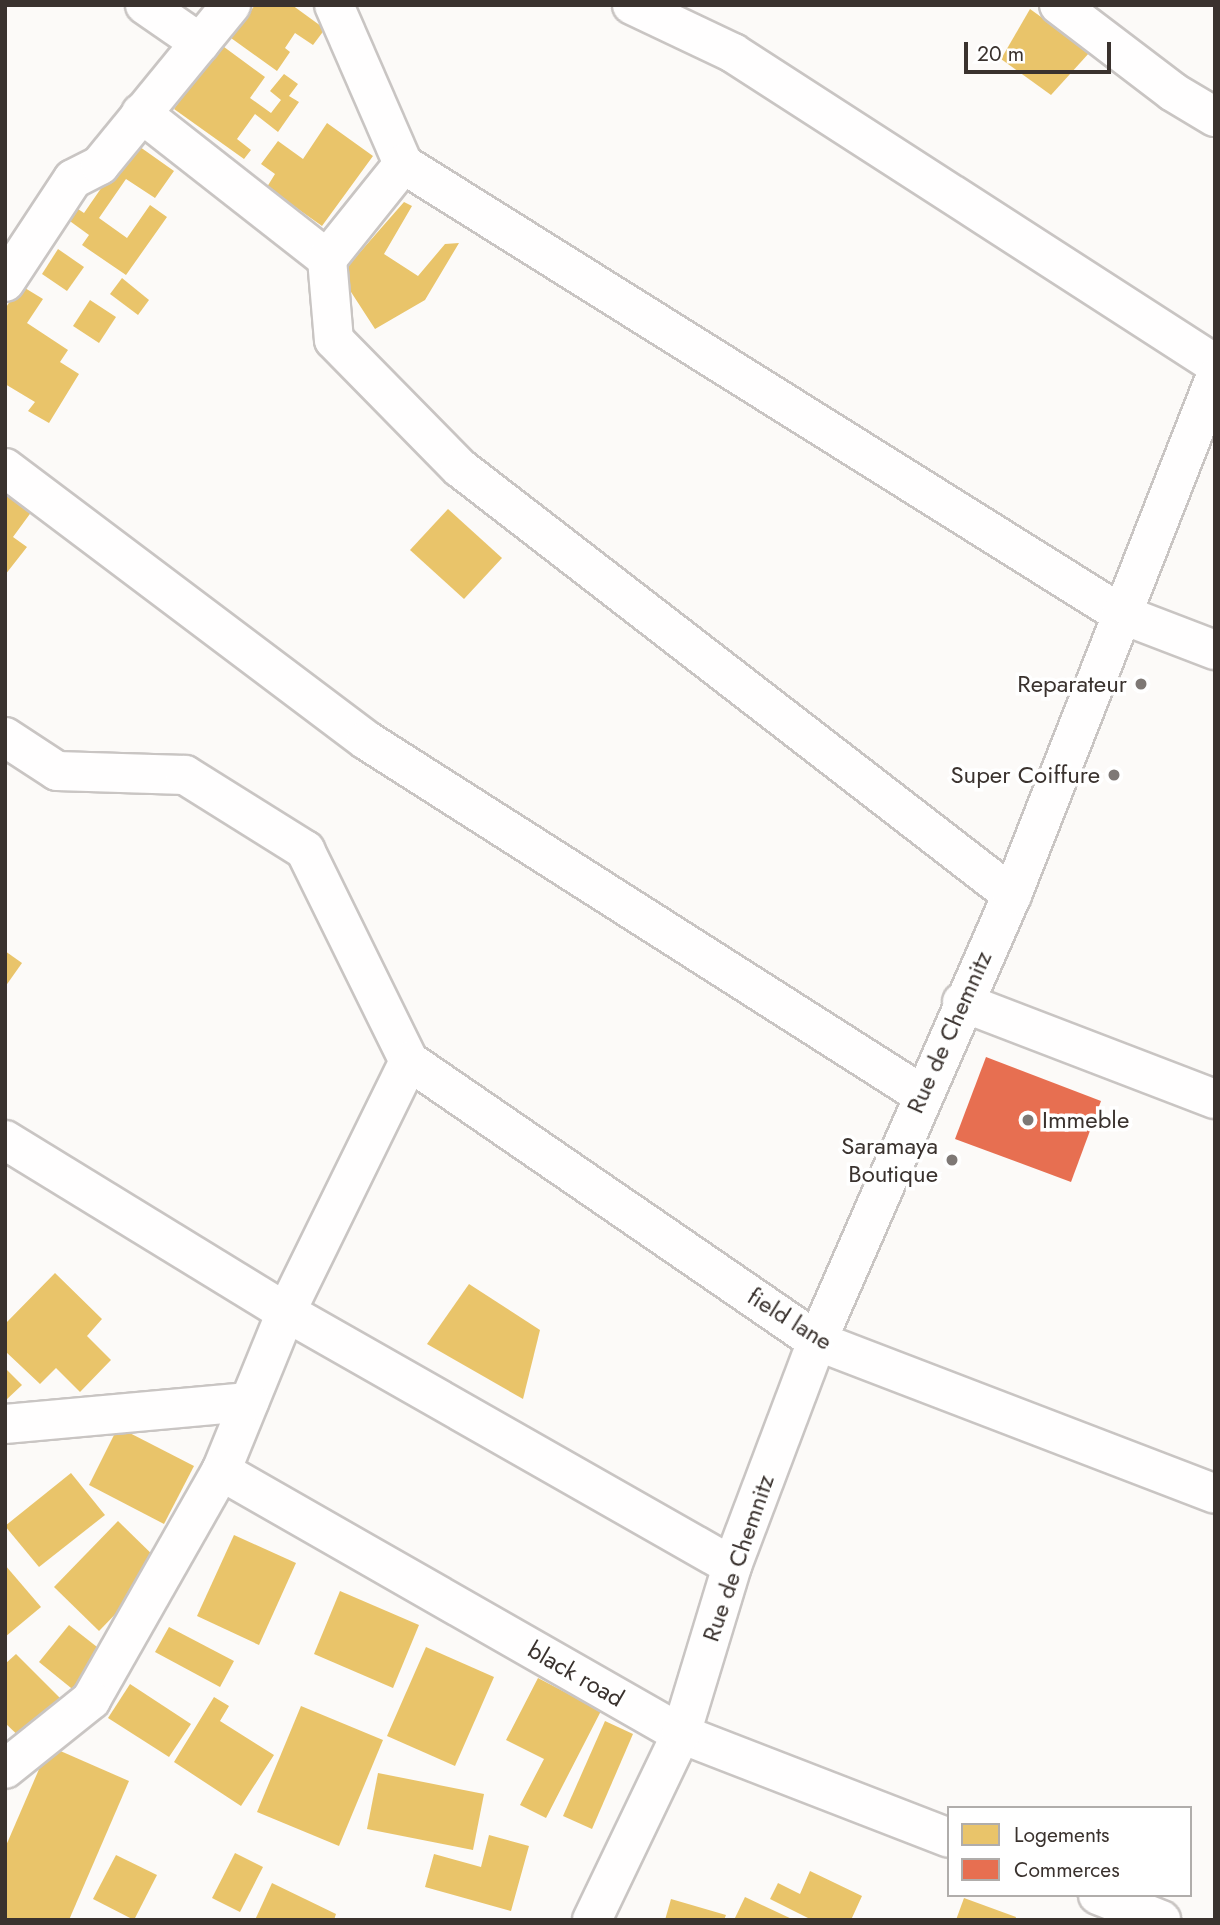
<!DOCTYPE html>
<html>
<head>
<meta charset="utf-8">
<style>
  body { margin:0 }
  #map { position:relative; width:1220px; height:1925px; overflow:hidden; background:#fcfaf8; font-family:Jost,sans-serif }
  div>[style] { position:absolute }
  .homes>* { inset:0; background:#e9c46a }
  .shops>* { inset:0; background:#e76f51 }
  .roads { filter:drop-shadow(2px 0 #c9c5c3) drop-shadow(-2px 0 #c9c5c3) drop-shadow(0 2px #c9c5c3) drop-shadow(0 -2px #c9c5c3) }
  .street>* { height:38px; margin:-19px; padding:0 19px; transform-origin:19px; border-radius:19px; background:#fffefe }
  .dots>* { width:19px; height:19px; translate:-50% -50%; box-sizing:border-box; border:4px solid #fff; border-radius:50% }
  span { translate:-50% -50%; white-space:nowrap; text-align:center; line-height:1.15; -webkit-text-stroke:7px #fff; paint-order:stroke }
  .poi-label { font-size:24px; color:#3a322e }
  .right { translate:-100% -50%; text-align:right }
  .left { translate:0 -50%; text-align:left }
  .street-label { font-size:24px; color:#3a322e }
  .frame { position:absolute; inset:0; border:7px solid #3a322e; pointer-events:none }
  .legend { position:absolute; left:947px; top:1806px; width:245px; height:91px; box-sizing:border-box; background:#fff; border:2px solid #b0adab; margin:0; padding:9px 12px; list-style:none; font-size:21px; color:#3a322e }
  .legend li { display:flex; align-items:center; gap:14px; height:35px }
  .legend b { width:35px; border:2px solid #b0adab }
  .scale { position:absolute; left:964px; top:42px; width:147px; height:32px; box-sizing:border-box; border:4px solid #3a322e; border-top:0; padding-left:9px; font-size:21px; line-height:24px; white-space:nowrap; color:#3a322e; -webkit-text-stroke:5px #fff; paint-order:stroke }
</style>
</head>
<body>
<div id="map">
  <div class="homes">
    <i style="clip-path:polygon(255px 5px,292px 5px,325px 29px,313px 45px,295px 33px,285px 48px,290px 52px,277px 71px,231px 38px)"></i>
    <i style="clip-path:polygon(1030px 9px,1090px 52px,1051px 95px,1001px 59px)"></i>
    <i style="clip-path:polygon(220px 44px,265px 77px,250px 98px,271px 113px,281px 100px,270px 91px,284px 74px,298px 84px,289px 96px,299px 102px,278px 132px,255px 114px,237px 139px,251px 150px,244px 159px,174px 109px)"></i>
    <i style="clip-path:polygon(327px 123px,373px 156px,322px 226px,267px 187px,275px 174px,261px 164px,278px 141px,303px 159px)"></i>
    <i style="clip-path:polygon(133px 142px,174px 171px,155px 198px,126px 179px,99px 218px,127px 238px,150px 205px,167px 217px,126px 275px,82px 245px,89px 235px,67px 219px,75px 207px,84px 213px)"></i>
    <i style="clip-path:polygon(404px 202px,412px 206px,384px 254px,418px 276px,445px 244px,459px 243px,425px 300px,375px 329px,340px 275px)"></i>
    <i style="clip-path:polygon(58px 249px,84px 267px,67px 291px,42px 274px)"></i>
    <i style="clip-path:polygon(122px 278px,149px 300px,138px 315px,110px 294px)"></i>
    <i style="clip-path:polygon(20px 285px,43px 299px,27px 323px,68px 350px,60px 362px,79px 374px,49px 423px,28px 411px,35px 402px,5px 384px,5px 309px)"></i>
    <i style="clip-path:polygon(90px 300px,116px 317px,99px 343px,73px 326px)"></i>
    <i style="clip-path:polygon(5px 487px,35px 507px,13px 537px,27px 547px,5px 575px)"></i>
    <i style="clip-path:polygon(448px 509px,502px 558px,464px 599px,410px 550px)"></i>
    <i style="clip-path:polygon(5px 951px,22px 963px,5px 987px)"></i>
    <i style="clip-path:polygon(55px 1273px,102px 1319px,87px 1336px,111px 1360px,80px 1392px,56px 1368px,40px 1384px,5px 1351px,5px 1324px)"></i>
    <i style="clip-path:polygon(469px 1284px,540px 1330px,523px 1399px,427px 1344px)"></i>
    <i style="clip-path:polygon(5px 1368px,22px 1385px,5px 1401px)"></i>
    <i style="clip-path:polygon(118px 1427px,194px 1466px,164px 1524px,89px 1485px)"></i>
    <i style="clip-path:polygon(71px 1473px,105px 1515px,39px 1567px,5px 1526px)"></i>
    <i style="clip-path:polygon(118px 1521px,163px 1565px,99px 1631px,54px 1587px)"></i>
    <i style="clip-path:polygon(234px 1535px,296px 1563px,259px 1645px,197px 1616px)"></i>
    <i style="clip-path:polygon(5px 1565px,41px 1607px,5px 1637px)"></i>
    <i style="clip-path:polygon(340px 1591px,419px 1625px,393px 1688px,314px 1654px)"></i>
    <i style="clip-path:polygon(69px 1625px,106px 1654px,76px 1692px,39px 1662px)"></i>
    <i style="clip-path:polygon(169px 1627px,234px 1661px,220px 1687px,155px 1652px)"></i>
    <i style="clip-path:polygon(426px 1647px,494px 1677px,455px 1766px,387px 1736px)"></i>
    <i style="clip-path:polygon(16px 1654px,64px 1702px,25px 1742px,5px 1723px,5px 1664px)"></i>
    <i style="clip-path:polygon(538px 1678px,601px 1711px,546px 1818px,520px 1805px,544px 1759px,506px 1740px)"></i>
    <i style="clip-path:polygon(130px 1684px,191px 1724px,169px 1757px,108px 1718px)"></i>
    <i style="clip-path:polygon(214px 1697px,229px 1706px,220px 1721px,274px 1755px,241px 1806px,174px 1762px)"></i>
    <i style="clip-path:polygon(301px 1706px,383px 1740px,339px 1846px,257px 1812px)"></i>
    <i style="clip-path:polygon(605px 1721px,633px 1734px,592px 1829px,563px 1816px)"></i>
    <i style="clip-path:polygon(49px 1746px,129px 1781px,69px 1920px,5px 1920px,5px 1848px)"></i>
    <i style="clip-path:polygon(378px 1773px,484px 1794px,473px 1850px,367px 1829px)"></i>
    <i style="clip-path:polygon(489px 1835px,529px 1846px,511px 1911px,425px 1887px,434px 1854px,481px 1867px)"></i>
    <i style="clip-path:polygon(235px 1853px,263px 1867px,240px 1912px,212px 1898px)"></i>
    <i style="clip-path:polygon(116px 1855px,157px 1875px,134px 1920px,93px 1899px)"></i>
    <i style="clip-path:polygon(810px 1871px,862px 1896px,851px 1920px,812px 1920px,770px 1899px,778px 1883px,800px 1894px)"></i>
    <i style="clip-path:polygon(272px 1883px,336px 1914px,334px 1920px,255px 1920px)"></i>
    <i style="clip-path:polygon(745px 1897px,794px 1920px,734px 1920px)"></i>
    <i style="clip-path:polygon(964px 1898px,1016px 1917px,1015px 1920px,956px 1920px)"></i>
    <i style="clip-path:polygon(671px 1899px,726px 1915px,724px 1920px,665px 1920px)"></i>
  </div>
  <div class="shops">
    <i style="clip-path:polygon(986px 1057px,1101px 1101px,1071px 1182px,955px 1139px)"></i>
  </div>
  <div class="roads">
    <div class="street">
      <i style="left:145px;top:5px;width:67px;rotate:34.6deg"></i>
      <i style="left:334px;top:5px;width:173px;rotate:66.5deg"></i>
      <i style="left:403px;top:164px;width:847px;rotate:32.08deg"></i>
      <i style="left:1121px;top:614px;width:101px;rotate:21deg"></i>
      <i style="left:632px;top:5px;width:112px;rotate:25.4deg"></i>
      <i style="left:733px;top:53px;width:574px;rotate:32.83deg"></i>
      <i style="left:1059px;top:5px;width:143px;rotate:37.3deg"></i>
      <i style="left:1173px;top:92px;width:49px;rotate:30.8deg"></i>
      <i style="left:141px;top:113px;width:236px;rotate:38.1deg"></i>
      <i style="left:327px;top:259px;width:81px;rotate:85.1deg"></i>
      <i style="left:334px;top:340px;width:180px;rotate:45.5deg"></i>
      <i style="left:460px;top:468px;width:698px;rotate:37.72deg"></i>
      <i style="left:327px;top:259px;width:122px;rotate:-51.3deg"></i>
      <i style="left:5px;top:282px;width:123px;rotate:-56.6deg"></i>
      <i style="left:73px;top:179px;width:30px;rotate:-27deg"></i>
      <i style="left:100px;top:165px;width:207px;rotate:-50.7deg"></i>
      <i style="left:5px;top:468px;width:452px;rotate:37deg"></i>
      <i style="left:366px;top:740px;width:658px;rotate:32.53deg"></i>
      <i style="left:5px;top:737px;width:62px;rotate:33.2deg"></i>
      <i style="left:57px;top:771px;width:128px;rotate:1.8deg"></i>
      <i style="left:185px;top:775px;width:142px;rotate:32deg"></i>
      <i style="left:305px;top:850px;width:235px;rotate:63.8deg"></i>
      <i style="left:409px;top:1061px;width:280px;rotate:116.1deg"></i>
      <i style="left:286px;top:1312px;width:172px;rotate:112.2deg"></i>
      <i style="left:221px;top:1471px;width:263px;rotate:119.6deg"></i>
      <i style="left:91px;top:1700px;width:110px;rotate:141.3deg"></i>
      <i style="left:962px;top:1002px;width:271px;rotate:21deg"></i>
      <i style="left:409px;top:1061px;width:495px;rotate:34.5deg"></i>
      <i style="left:817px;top:1341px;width:426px;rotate:21deg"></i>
      <i style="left:5px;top:1140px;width:329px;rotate:31.5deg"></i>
      <i style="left:286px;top:1312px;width:513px;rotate:29.66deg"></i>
      <i style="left:5px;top:1424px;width:245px;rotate:-5.2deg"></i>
      <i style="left:221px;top:1471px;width:530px;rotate:29.76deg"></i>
      <i style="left:681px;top:1734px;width:287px;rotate:21.2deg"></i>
      <i style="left:1098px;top:1895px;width:68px;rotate:21.6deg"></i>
      <i style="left:592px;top:1920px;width:206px;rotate:-64.4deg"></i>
      <i style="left:681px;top:1734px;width:176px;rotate:-73.1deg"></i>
      <i style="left:732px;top:1566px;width:241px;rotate:-69.3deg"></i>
      <i style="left:817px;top:1341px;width:487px;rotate:-66.4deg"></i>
      <i style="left:1012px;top:895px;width:555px;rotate:-68.56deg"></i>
    </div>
  </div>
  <div class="dots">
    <i style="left:1141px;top:684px;background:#7e7875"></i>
    <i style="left:1114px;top:775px;background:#7e7875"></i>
    <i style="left:1028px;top:1120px;background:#7e7875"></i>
    <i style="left:952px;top:1160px;background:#7e7875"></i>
  </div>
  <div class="poi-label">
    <span class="right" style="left:1127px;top:684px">Reparateur</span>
    <span class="right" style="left:1100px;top:775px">Super Coiffure</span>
    <span class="left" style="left:1042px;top:1120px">Immeble</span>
    <span class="right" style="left:938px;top:1160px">Saramaya<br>Boutique</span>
  </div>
  <div class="street-label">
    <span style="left:949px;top:1032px;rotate:-66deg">Rue de Chemnitz</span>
    <span style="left:790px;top:1319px;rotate:32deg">field lane</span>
    <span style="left:738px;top:1558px;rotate:-71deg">Rue de Chemnitz</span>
    <span style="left:576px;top:1674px;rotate:30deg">black road</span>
  </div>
  <div class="frame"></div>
  <ul class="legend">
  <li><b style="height:19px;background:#e9c46a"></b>Logements</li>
  <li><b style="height:19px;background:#e76f51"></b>Commerces</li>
  </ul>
  <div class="scale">20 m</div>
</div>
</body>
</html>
